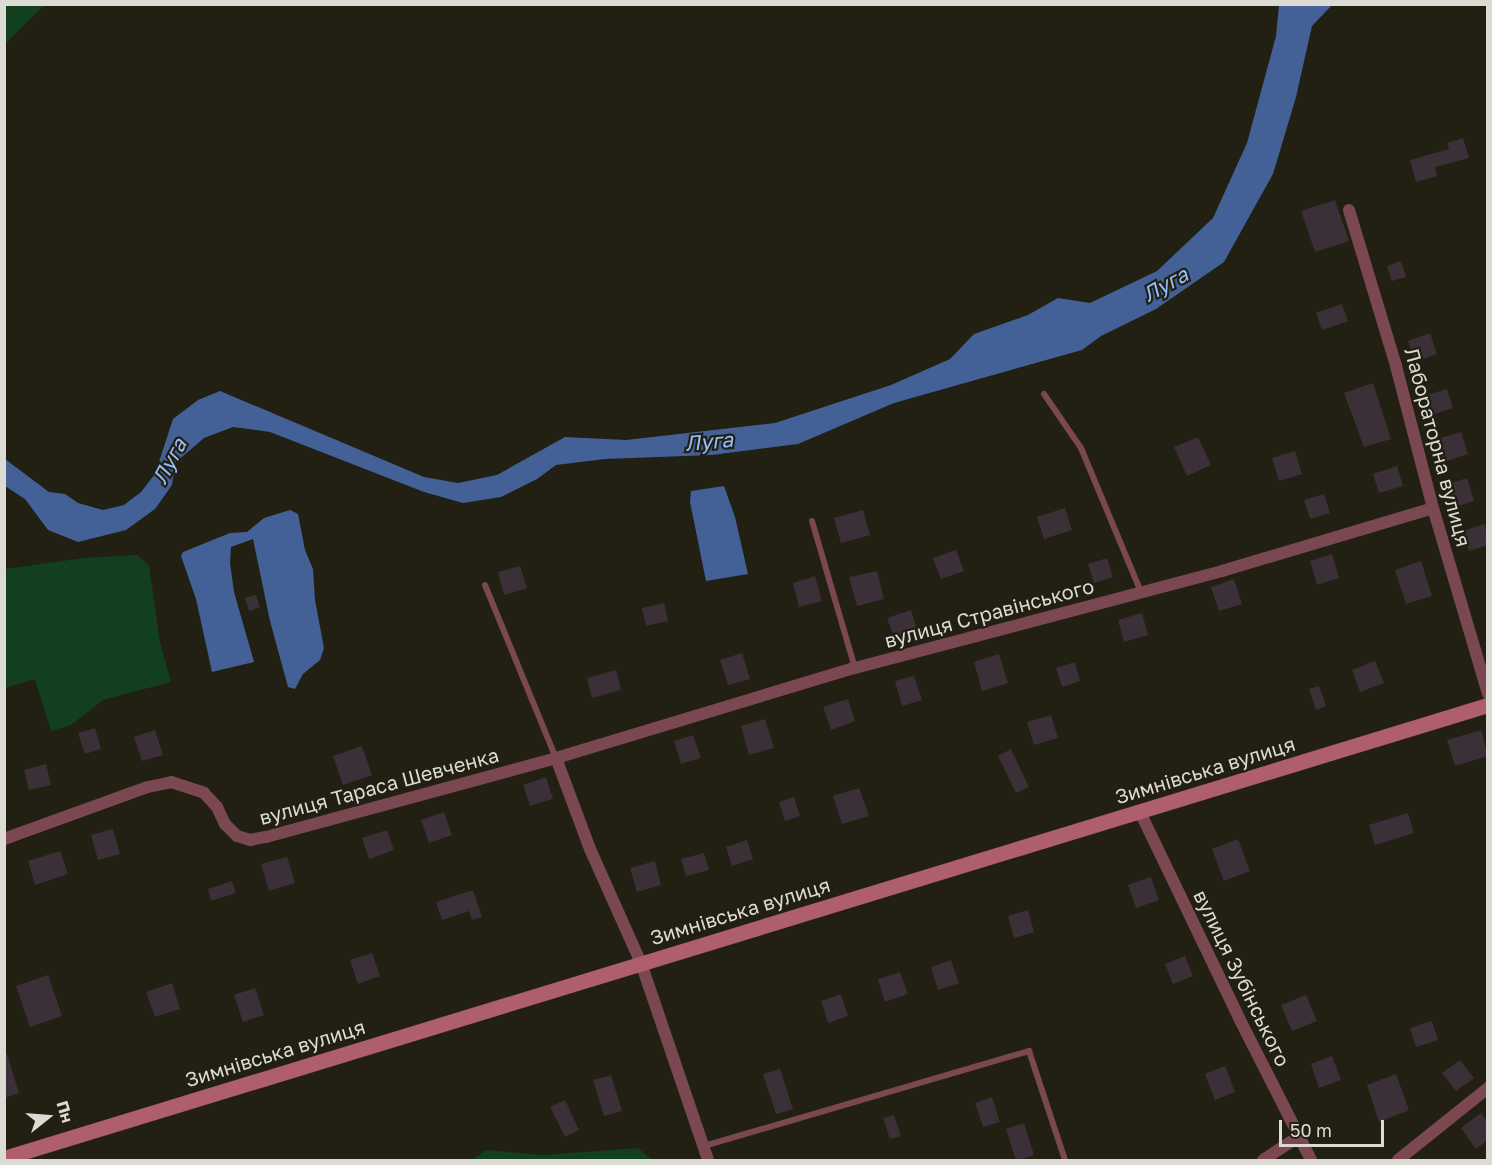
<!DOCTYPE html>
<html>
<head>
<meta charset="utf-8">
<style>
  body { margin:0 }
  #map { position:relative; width:1492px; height:1165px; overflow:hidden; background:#221f13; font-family:"Golos Text",sans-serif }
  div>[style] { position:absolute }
  .green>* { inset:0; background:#123f1d }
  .water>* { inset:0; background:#436197 }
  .building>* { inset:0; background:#3b3038 }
  .lane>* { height:6px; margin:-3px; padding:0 3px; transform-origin:3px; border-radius:3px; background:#7b4851 }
  .street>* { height:12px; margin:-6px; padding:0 6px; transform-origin:6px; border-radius:6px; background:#7b4851 }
  .secondary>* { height:15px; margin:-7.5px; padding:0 7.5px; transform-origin:7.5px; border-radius:7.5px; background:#ae5e6d }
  span { translate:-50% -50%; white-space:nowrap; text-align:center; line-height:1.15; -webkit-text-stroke:4.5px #221f13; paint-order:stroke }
  .street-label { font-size:20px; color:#dcdbd3 }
  .water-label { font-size:21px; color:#9abffe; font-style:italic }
  .frame { position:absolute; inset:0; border:6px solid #dcdbd3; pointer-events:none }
  .north { position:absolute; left:18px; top:1087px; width:60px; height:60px; -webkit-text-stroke:4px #221f13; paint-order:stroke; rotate:73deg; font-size:16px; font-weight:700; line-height:24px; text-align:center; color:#dcdbd3 }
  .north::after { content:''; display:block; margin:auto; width:21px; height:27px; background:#dcdbd3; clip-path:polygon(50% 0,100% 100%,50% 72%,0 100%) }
  .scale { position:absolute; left:1279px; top:1120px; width:105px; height:27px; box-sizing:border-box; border:3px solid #dcdbd3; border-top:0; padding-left:8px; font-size:18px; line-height:21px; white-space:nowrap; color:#dcdbd3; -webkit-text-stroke:4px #221f13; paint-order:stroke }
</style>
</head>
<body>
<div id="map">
  <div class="green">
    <i style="clip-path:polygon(5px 4px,45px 4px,45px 5px,5px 44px)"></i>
    <i style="clip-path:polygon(137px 555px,149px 565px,160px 642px,171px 682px,103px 700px,71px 725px,51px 731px,35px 679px,5px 688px,5px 569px,84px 558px)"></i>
    <i style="clip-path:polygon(638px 1148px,652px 1160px,471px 1160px,486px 1150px,543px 1155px)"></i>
  </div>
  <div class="water">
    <i style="clip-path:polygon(1279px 5px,1332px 5px,1312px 26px,1296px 97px,1273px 174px,1224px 262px,1156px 309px,1101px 336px,1082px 350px,894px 403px,798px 444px,712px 455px,605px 459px,556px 465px,537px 479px,501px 497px,463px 503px,424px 492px,270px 432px,233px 427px,204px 438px,175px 463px,172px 485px,155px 509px,126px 530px,78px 542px,48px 530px,25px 499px,5px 486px,5px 459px,49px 492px,65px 494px,78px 503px,103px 510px,124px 505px,141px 492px,155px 474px,173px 419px,198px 400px,220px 391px,424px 477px,458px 483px,497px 475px,565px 437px,626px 440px,775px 423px,891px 385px,950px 359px,974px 334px,1028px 315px,1058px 298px,1090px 303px,1157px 271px,1213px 218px,1247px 143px,1276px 36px)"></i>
    <i style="clip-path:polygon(724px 486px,735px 517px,748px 574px,706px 581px,690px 502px,691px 491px)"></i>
    <i style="clip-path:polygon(290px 510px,298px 514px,305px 550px,313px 569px,315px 600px,324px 648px,320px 660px,303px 674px,295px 689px,288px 687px,270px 621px,253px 539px,231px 547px,230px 563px,234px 592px,254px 662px,212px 672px,196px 599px,181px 556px,183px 552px,230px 533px,247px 532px,264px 518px)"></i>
  </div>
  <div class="building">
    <i style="clip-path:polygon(1463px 138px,1469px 158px,1435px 167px,1437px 176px,1416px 182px,1410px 160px,1449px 149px,1447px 143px)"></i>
    <i style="clip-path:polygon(1335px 200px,1349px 241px,1315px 252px,1301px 211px)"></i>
    <i style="clip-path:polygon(1401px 261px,1406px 277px,1392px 281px,1387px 266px)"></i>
    <i style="clip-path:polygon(1342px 304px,1348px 321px,1322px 330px,1316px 313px)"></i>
    <i style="clip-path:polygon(1430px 333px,1437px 354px,1415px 362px,1408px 341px)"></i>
    <i style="clip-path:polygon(1373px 383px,1391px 439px,1364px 447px,1344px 393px)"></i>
    <i style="clip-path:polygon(1447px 389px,1453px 408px,1429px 416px,1423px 396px)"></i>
    <i style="clip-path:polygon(1461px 432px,1468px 454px,1441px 463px,1434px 440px)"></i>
    <i style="clip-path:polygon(1198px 437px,1211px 465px,1187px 476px,1174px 447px)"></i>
    <i style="clip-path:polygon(1295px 451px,1302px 474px,1279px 481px,1272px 458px)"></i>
    <i style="clip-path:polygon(1397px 466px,1403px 486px,1379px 493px,1373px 474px)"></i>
    <i style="clip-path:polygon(1467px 478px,1474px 501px,1449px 509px,1442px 486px)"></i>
    <i style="clip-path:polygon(1324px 494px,1330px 513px,1310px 519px,1304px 500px)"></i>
    <i style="clip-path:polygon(1065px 508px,1072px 530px,1044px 539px,1037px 517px)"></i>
    <i style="clip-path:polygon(863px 510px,870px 535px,841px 543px,834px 518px)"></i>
    <i style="clip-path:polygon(1485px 524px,1488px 545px,1469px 551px,1462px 531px)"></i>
    <i style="clip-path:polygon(956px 550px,964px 571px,941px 579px,933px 558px)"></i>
    <i style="clip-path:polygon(1332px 554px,1339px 578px,1317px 585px,1310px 561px)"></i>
    <i style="clip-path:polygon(1107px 558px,1113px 577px,1094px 583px,1088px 564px)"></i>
    <i style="clip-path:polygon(1421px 561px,1432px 596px,1406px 604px,1395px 570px)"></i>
    <i style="clip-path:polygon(520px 566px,527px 588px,504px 595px,498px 572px)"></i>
    <i style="clip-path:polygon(877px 571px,884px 599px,857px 606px,849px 577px)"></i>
    <i style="clip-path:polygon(815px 576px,822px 601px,799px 607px,793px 583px)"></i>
    <i style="clip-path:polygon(1234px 579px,1242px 604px,1219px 611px,1211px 587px)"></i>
    <i style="clip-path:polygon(256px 595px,260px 607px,249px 611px,245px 598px)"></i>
    <i style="clip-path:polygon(664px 603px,668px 621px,646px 626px,642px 608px)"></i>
    <i style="clip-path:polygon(911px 610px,918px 632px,895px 640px,887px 618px)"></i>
    <i style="clip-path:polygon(1142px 613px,1148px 635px,1124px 642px,1118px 620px)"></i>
    <i style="clip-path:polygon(742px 653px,750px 679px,728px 685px,720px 660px)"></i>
    <i style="clip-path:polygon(999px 654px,1008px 683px,982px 691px,974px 662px)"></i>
    <i style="clip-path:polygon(1375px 661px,1384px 683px,1360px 692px,1352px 670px)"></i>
    <i style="clip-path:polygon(1075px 662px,1080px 681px,1062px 687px,1056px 668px)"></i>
    <i style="clip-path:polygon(616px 670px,621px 690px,592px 698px,587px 678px)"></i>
    <i style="clip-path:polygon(914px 676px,922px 700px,902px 706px,895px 681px)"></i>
    <i style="clip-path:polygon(1319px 686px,1326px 706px,1316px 710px,1309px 689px)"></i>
    <i style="clip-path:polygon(848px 699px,855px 721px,831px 730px,823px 707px)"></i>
    <i style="clip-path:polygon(1051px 715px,1058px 738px,1034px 745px,1027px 722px)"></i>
    <i style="clip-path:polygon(765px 719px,774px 748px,749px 755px,741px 726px)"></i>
    <i style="clip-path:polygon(95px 728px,101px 749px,85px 754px,78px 733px)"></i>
    <i style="clip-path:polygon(155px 730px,163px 755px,142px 761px,134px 737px)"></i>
    <i style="clip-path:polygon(1481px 730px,1488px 756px,1455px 766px,1447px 740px)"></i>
    <i style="clip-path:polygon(693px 735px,701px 758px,681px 764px,674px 741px)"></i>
    <i style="clip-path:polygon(362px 746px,372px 775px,343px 785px,333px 756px)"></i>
    <i style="clip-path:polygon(1011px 749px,1029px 787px,1016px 793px,998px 756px)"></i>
    <i style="clip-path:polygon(46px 764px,51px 785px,29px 790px,24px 770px)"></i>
    <i style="clip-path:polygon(546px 777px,553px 799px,530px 806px,523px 785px)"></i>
    <i style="clip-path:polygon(859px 788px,869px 816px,842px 824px,833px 796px)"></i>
    <i style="clip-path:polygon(794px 797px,800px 816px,785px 821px,779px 802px)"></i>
    <i style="clip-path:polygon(444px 812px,452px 835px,429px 843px,421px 820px)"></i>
    <i style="clip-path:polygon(1408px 813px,1414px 833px,1375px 845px,1369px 825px)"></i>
    <i style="clip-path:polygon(113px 829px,120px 854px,98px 860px,91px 835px)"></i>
    <i style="clip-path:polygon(387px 830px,394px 850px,369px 859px,362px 838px)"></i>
    <i style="clip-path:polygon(1238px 839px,1250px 871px,1224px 881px,1212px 849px)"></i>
    <i style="clip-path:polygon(747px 840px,753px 859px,732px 866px,726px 847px)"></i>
    <i style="clip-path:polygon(60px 851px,68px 874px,35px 885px,28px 861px)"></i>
    <i style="clip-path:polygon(704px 853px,709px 870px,686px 876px,681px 859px)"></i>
    <i style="clip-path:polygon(287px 857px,295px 883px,269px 891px,261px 864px)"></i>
    <i style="clip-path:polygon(655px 861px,661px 885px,637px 892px,630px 868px)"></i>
    <i style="clip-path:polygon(1151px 877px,1159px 900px,1136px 908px,1128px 885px)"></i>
    <i style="clip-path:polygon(232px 881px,236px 893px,211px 901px,208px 889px)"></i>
    <i style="clip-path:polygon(473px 890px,482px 917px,472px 920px,469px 911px,442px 920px,436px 902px)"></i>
    <i style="clip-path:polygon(1028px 910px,1034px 932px,1014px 938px,1008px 916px)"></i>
    <i style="clip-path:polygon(372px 953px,380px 976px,358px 984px,350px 960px)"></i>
    <i style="clip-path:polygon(1185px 956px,1193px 976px,1173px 984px,1165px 964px)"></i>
    <i style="clip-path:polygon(951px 960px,959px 983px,938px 990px,931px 967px)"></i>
    <i style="clip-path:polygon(900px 972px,908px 994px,885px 1002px,878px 979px)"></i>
    <i style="clip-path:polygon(48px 975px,62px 1016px,30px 1027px,16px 986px)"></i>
    <i style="clip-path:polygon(172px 983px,180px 1009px,155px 1017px,146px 992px)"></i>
    <i style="clip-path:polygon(255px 988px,264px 1015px,243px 1022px,234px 995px)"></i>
    <i style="clip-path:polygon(841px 994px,848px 1016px,828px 1023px,821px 1001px)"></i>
    <i style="clip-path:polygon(1306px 995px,1317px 1021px,1292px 1031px,1281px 1005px)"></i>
    <i style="clip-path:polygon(1432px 1021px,1438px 1040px,1416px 1047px,1410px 1028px)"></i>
    <i style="clip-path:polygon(4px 1054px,7px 1054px,19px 1093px,4px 1098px)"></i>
    <i style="clip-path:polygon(1332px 1056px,1341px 1080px,1319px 1088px,1311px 1064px)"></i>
    <i style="clip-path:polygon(1460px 1060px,1474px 1078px,1456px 1091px,1442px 1073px)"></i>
    <i style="clip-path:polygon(1225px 1066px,1235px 1092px,1215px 1100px,1205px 1074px)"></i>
    <i style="clip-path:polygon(780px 1069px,793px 1109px,776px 1114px,763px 1074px)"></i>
    <i style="clip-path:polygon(1396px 1074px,1409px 1110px,1379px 1122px,1367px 1085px)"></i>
    <i style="clip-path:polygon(611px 1075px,622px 1111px,604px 1116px,593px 1080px)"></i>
    <i style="clip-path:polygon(992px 1097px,1000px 1122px,983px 1127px,975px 1103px)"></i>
    <i style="clip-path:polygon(565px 1100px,579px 1130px,565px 1137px,550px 1107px)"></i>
    <i style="clip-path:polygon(1481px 1113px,1488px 1122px,1488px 1140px,1476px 1149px,1461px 1128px)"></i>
    <i style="clip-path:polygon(894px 1115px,901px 1136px,890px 1139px,883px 1118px)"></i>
    <i style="clip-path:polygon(1024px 1123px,1034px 1155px,1016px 1161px,1006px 1129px)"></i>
  </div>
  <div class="lane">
    <i style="left:1044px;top:394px;width:65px;rotate:55.6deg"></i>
    <i style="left:1081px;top:448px;width:156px;rotate:67.4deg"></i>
    <i style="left:812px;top:521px;width:153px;rotate:73.7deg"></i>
    <i style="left:485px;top:585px;width:187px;rotate:67.7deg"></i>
    <i style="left:704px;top:1146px;width:339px;rotate:-16.3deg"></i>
    <i style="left:1029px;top:1051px;width:115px;rotate:71.7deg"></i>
  </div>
  <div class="street">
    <i style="left:1349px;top:210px;width:163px;rotate:73.2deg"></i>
    <i style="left:1396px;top:366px;width:147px;rotate:75.4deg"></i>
    <i style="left:1433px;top:508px;width:194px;rotate:73.5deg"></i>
    <i style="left:556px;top:758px;width:97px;rotate:69.5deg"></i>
    <i style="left:590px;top:849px;width:125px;rotate:65.9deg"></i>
    <i style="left:641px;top:963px;width:208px;rotate:71.2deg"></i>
    <i style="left:1140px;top:812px;width:229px;rotate:64.3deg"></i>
    <i style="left:1239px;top:1018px;width:159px;rotate:63.1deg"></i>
    <i style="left:4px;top:839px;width:153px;rotate:-19.9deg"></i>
    <i style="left:148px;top:787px;width:24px;rotate:-12deg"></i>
    <i style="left:171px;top:782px;width:35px;rotate:18deg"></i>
    <i style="left:204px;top:793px;width:19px;rotate:47deg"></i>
    <i style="left:217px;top:807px;width:19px;rotate:65deg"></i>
    <i style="left:225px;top:824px;width:17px;rotate:45deg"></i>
    <i style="left:237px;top:836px;width:14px;rotate:17deg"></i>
    <i style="left:250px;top:840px;width:16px;rotate:-11deg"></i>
    <i style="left:266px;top:837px;width:301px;rotate:-15.2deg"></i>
    <i style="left:556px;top:758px;width:312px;rotate:-16.8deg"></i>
    <i style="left:855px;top:668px;width:380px;rotate:-14.8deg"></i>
    <i style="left:1222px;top:571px;width:220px;rotate:-16.6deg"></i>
    <i style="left:1263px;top:1160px;width:42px;rotate:-33.3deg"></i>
    <i style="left:1398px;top:1160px;width:115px;rotate:-38.7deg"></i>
  </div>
  <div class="secondary">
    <i style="left:4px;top:1158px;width:1552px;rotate:-16.98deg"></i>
  </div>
  <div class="street-label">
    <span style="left:1438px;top:447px;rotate:75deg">Лабораторна вулиця</span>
    <span style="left:989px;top:613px;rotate:-15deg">вулиця Стравінського</span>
    <span style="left:1205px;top:770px;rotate:-17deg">Зимнівська вулиця</span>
    <span style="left:379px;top:786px;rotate:-15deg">вулиця Тараса Шевченка</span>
    <span style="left:740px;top:911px;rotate:-17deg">Зимнівська вулиця</span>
    <span style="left:1242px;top:978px;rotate:64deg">вулиця Зубінського</span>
    <span style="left:275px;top:1053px;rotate:-17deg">Зимнівська вулиця</span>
  </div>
  <div class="water-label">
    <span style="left:1165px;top:284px;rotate:-29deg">Луга</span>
    <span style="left:709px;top:441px;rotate:-5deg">Луга</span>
    <span style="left:169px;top:461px;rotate:-62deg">Луга</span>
  </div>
  <div class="frame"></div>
  <div class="north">Пн</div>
  <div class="scale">50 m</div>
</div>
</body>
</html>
